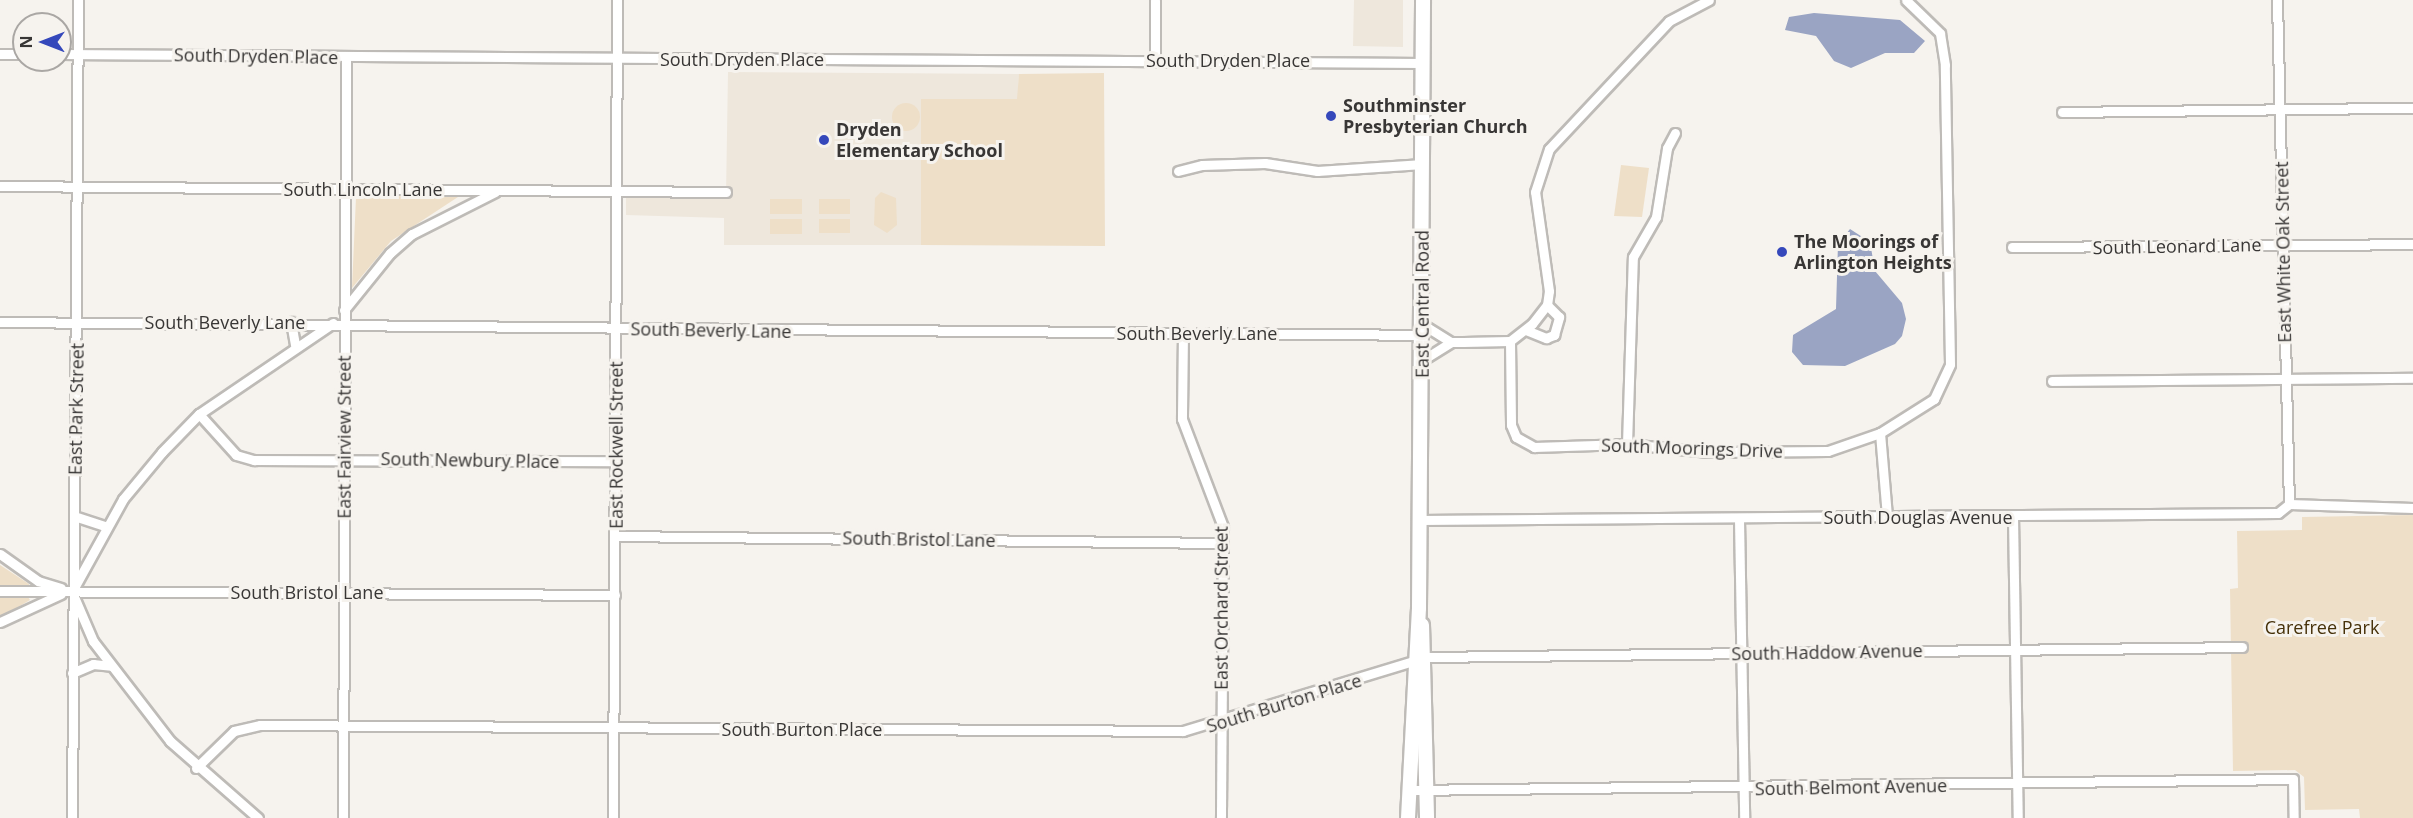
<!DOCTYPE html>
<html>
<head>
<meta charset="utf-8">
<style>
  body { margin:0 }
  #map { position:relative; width:2413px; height:818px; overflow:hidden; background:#f6f3ee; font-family:"Open Sans",sans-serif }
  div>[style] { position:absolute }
  .built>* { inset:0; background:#eee7dc }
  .green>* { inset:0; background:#eedfc8 }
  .round { border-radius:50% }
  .water>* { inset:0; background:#9aa4c3 }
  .roads { filter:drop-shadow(2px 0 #bebbb7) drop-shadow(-2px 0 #bebbb7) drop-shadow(0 2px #bebbb7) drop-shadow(0 -2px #bebbb7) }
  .minor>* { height:9px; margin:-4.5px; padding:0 4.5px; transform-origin:4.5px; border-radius:4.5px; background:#fff }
  .secondary>* { height:14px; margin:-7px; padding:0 7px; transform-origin:7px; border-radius:7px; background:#fff }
  .dots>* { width:16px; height:16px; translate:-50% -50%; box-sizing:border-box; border:3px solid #f6f3ee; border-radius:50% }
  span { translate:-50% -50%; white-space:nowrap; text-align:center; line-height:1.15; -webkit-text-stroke:6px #f6f3ee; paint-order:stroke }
  .street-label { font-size:18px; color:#383635 }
  .poi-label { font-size:18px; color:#383635; font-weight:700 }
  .left { translate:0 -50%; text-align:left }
  .park-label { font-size:18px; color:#463109 }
  .north { position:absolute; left:12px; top:12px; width:60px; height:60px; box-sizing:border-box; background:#f6f3ee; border:2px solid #aaa7a4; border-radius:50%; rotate:270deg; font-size:16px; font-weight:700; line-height:24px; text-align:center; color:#383635 }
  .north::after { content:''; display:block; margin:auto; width:21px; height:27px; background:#3548bb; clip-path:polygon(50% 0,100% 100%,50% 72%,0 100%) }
</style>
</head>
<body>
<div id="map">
  <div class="built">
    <i style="clip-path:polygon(1354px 0,1403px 0,1403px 47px,1353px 46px)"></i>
    <i style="clip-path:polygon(728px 72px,1019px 74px,1018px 99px,921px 99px,921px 245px,724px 245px,724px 218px,626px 215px,626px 196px,726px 195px)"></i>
  </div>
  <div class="green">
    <i style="clip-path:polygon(1104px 73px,1105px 246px,921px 245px,921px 99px,1017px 99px,1019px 74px)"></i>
    <i class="round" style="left:892px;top:103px;width:28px;height:28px"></i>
    <i style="clip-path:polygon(1621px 165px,1649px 168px,1642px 217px,1614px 216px)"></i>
    <i style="clip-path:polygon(881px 192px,896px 198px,897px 225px,887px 233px,874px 225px,875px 198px)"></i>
    <i style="clip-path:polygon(461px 195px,391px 241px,352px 288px,356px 197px)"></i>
    <i style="clip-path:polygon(770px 199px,802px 199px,802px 214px,770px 214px)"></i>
    <i style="clip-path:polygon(819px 199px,850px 199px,850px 214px,819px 214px)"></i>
    <i style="clip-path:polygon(770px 219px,802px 219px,802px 234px,770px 234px)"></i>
    <i style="clip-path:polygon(819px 219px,850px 219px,850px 233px,819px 233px)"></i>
    <i style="clip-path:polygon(2413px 515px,2413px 818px,2360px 818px,2359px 809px,2305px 810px,2304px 777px,2295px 770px,2233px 771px,2230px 589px,2238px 588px,2237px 531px,2302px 530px,2302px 517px)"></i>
    <i style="clip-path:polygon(0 565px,29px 584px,29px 586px,0 588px)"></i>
    <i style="clip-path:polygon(0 597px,28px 597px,30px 600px,0 618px)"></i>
  </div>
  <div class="water">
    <i style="clip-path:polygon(1814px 13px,1900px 20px,1925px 41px,1914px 53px,1885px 53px,1851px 68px,1834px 61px,1816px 36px,1785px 30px,1789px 17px)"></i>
    <i style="clip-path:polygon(1850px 229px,1870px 242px,1875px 271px,1902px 303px,1906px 319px,1902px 336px,1895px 344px,1845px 366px,1803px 365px,1792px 352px,1793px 335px,1836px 309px,1838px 244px)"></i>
  </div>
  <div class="roads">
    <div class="minor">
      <i style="left:2277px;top:0;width:504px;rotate:88.64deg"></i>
      <i style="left:0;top:54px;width:24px"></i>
      <i style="left:60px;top:54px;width:1363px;rotate:0.38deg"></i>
      <i style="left:1155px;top:59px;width:59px;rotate:-90deg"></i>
      <i style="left:2062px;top:112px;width:351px;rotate:-0.7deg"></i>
      <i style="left:1178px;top:171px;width:25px;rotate:-14deg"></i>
      <i style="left:1202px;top:165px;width:63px;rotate:-1.8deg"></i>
      <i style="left:1265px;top:163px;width:53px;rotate:8.7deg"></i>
      <i style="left:1317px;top:171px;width:106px;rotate:-3.8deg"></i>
      <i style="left:0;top:186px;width:726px;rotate:0.47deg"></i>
      <i style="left:2012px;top:247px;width:401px;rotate:-0.4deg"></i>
      <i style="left:344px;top:310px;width:73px;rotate:-51.1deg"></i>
      <i style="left:390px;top:253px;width:29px;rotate:-41deg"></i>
      <i style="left:412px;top:234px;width:93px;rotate:-26.8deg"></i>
      <i style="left:0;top:322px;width:1422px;rotate:0.52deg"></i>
      <i style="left:291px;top:322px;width:23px;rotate:80deg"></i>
      <i style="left:1422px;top:324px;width:34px;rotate:32deg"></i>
      <i style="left:1451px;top:342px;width:12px"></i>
      <i style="left:1463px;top:342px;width:47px;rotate:-1.2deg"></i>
      <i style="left:1510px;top:341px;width:28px;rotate:-38deg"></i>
      <i style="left:1532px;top:324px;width:24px;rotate:-52deg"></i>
      <i style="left:1547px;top:305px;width:14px;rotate:-82deg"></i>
      <i style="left:1549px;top:291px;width:100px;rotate:-98deg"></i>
      <i style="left:1535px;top:192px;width:45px;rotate:-72deg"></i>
      <i style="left:1549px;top:149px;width:175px;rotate:-46.8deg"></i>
      <i style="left:1669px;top:21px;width:45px;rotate:-27.7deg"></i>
      <i style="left:1526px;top:330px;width:22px;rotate:22deg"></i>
      <i style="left:1546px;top:338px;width:9px;rotate:-21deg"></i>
      <i style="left:1554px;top:335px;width:19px;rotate:-74deg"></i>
      <i style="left:1559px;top:317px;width:17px;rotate:-135deg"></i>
      <i style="left:1183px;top:333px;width:86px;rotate:90.7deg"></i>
      <i style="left:1182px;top:419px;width:116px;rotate:69.2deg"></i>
      <i style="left:1223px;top:527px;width:291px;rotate:90.4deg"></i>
      <i style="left:1510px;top:341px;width:84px;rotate:89.3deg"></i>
      <i style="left:1511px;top:425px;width:13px;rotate:67deg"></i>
      <i style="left:1516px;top:437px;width:21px;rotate:29deg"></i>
      <i style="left:1534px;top:447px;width:93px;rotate:-1.8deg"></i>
      <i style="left:1627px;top:444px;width:82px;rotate:5.6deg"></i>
      <i style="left:1709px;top:452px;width:119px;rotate:-0.5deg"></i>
      <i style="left:1828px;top:451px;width:55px;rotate:-19.1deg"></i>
      <i style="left:1880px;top:433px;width:64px;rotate:-32.2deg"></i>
      <i style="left:1934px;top:399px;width:38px;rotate:-65deg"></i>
      <i style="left:1950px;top:364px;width:299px;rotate:-91deg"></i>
      <i style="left:1945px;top:65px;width:32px;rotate:-99deg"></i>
      <i style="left:1940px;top:33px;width:47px;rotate:-135.9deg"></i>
      <i style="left:1421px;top:361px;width:36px;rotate:-32deg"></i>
      <i style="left:2052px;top:381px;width:361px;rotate:-0.5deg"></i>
      <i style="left:199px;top:414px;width:55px;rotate:47.9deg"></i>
      <i style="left:236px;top:455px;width:19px;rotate:16deg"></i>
      <i style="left:254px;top:460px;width:362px;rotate:0.2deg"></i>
      <i style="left:1880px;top:433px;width:84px;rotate:85.2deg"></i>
      <i style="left:1627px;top:444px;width:187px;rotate:-88.2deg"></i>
      <i style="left:1633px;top:257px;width:46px;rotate:-60.1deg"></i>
      <i style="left:1656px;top:217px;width:70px;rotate:-80.9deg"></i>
      <i style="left:1667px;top:148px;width:17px;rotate:-62deg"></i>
      <i style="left:74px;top:516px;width:33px;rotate:18deg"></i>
      <i style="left:2013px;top:516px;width:302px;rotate:89.1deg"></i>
      <i style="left:1739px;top:519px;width:299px;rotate:89deg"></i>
      <i style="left:1420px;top:520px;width:858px;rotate:-0.47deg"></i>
      <i style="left:2278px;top:513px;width:14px;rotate:-39deg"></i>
      <i style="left:2289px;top:504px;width:124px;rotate:1.8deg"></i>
      <i style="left:615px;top:536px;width:608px;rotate:0.66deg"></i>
      <i style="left:0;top:554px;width:47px;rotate:35.4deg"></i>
      <i style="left:38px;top:581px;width:24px;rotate:17deg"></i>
      <i style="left:75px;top:586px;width:99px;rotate:-61.1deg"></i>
      <i style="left:123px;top:499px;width:61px;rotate:-50.3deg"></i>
      <i style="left:162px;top:452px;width:53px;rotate:-45.8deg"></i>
      <i style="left:199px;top:414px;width:162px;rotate:-34.2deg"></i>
      <i style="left:0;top:591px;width:615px;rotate:0.37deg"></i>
      <i style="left:75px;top:599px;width:46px;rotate:66.8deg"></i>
      <i style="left:93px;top:641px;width:126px;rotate:52.4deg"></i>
      <i style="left:170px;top:741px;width:117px;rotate:41.2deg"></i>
      <i style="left:0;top:622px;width:67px;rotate:-24.7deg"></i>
      <i style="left:72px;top:673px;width:23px;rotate:-23deg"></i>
      <i style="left:93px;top:664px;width:18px;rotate:6deg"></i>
      <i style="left:196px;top:768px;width:53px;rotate:-44.2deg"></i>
      <i style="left:234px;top:731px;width:27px;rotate:-13deg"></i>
      <i style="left:260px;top:725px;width:923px;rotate:0.37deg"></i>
      <i style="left:1183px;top:731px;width:255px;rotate:-16.9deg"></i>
      <i style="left:1427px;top:657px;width:815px;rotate:-0.7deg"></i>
      <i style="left:1409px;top:790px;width:884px;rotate:-0.71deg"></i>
      <i style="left:2293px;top:779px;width:39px;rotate:89deg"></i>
      <i style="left:72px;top:818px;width:818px;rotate:-89.58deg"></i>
      <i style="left:343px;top:818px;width:761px;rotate:-89.77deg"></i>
      <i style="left:613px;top:818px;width:818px;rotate:-89.72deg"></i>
    </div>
    <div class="secondary">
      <i style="left:1422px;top:625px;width:193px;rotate:88.5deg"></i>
      <i style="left:1408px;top:818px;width:210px;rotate:-87deg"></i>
      <i style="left:1419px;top:608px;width:608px;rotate:-89.62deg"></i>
    </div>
  </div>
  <div class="dots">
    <i style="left:1331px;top:116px;background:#3548bb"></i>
    <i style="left:824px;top:140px;background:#3548bb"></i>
    <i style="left:1782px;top:252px;background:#3548bb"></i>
  </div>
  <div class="street-label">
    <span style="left:256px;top:56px;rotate:1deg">South Dryden Place</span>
    <span style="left:742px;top:59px">South Dryden Place</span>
    <span style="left:1228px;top:60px">South Dryden Place</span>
    <span style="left:363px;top:189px">South Lincoln Lane</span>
    <span style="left:2177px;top:246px;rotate:-1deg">South Leonard Lane</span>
    <span style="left:2283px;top:252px;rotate:-91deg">East White Oak Street</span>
    <span style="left:1422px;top:304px;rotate:-90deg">East Central Road</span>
    <span style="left:225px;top:322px">South Beverly Lane</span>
    <span style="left:711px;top:330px;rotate:1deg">South Beverly Lane</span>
    <span style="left:1197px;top:333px">South Beverly Lane</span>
    <span style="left:76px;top:409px;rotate:-89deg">East Park Street</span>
    <span style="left:344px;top:437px;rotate:-90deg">East Fairview Street</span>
    <span style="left:616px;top:445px;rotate:-90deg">East Rockwell Street</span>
    <span style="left:1692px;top:448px;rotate:2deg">South Moorings Drive</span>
    <span style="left:470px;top:460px;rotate:1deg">South Newbury Place</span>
    <span style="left:1918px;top:517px">South Douglas Avenue</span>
    <span style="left:919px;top:539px;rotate:1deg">South Bristol Lane</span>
    <span style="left:307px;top:592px">South Bristol Lane</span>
    <span style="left:1221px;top:608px;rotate:-90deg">East Orchard Street</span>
    <span style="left:1827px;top:652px;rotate:-1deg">South Haddow Avenue</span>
    <span style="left:1284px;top:703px;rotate:-17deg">South Burton Place</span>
    <span style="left:802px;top:729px">South Burton Place</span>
    <span style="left:1851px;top:787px;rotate:-1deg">South Belmont Avenue</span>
  </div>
  <div class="poi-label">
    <span class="left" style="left:1343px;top:116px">Southminster<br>Presbyterian Church</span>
    <span class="left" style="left:836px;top:140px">Dryden<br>Elementary School</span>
    <span class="left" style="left:1794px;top:252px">The Moorings of<br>Arlington Heights</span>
  </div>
  <div class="park-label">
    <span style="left:2322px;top:627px">Carefree Park</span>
  </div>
  <div class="north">N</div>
</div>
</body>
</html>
